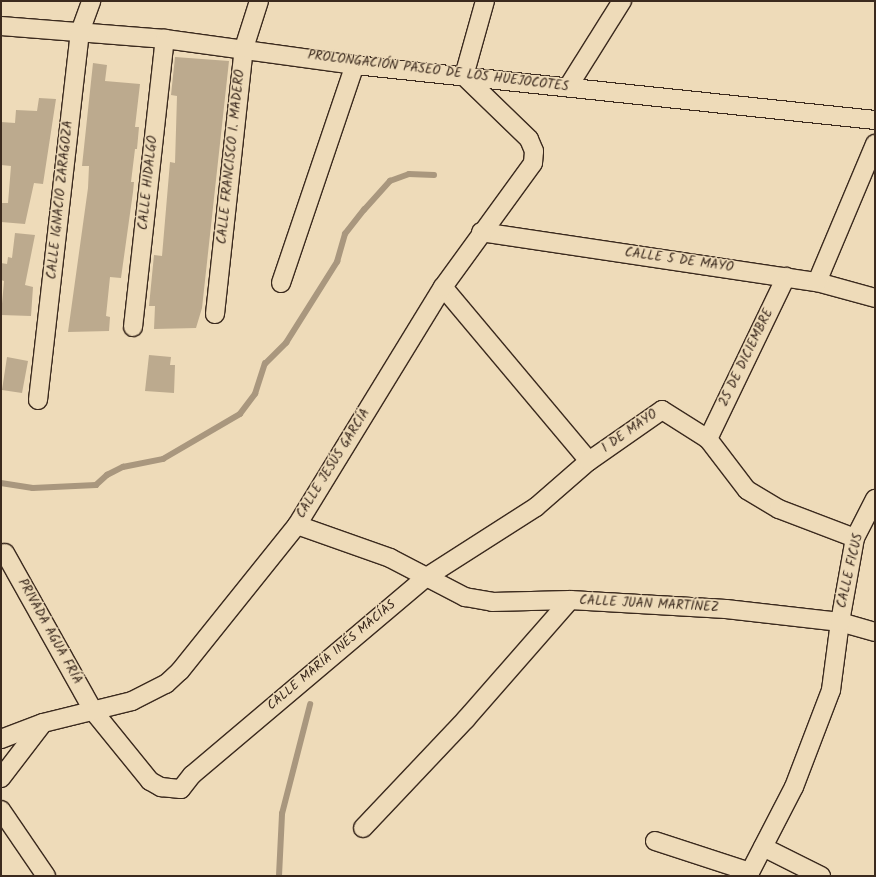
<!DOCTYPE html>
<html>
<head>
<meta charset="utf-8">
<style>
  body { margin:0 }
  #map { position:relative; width:876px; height:877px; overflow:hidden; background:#eedbb9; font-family:Kalam,sans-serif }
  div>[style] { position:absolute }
  .stream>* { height:5.5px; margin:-2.75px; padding:0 2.75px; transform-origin:2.75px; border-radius:2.75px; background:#a9977e }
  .building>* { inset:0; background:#bcaa8e }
  .roads { filter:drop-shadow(1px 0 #3b2a1e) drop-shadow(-1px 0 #3b2a1e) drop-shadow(0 1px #3b2a1e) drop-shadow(0 -1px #3b2a1e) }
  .minor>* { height:18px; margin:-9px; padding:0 9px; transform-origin:9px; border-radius:9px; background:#eedbb9 }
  span { translate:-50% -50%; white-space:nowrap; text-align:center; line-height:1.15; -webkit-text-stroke:3px #eedbb9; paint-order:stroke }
  .street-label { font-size:13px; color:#3b2a1e }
  .frame { position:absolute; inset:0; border:2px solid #3b2a1e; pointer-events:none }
</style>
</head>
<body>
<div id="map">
  <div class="stream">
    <i style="left:1px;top:483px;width:32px;rotate:9deg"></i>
    <i style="left:33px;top:488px;width:63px;rotate:-2.7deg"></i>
    <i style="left:96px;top:485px;width:15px;rotate:-42deg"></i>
    <i style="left:107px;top:475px;width:18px;rotate:-27deg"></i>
    <i style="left:123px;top:467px;width:41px;rotate:-11.3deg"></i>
    <i style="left:163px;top:459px;width:89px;rotate:-30.3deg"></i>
    <i style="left:240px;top:414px;width:25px;rotate:-53deg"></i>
    <i style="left:255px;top:394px;width:32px;rotate:-72deg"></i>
    <i style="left:265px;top:364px;width:30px;rotate:-45deg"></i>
    <i style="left:286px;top:343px;width:96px;rotate:-57.8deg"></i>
    <i style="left:337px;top:262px;width:29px;rotate:-74deg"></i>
    <i style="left:345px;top:234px;width:31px;rotate:-52deg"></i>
    <i style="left:364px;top:210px;width:39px;rotate:-48deg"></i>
    <i style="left:390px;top:181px;width:20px;rotate:-20deg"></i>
    <i style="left:409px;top:174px;width:25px;rotate:2deg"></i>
    <i style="left:279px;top:876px;width:62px;rotate:-87.2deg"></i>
    <i style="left:282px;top:814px;width:113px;rotate:-75.6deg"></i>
  </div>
  <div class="building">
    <i style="clip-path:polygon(175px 57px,229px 61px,202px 308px,196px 328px,154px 329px,155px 306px,149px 306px,154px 255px,162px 256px,170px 162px,175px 163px,177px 96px,171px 95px)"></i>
    <i style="clip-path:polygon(93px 63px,107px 65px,105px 81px,140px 84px,135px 127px,139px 127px,137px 149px,135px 149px,131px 182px,134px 182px,133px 192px,121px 278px,110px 277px,106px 316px,110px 317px,109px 331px,68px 332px,88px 188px,89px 166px,82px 166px)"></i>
    <i style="clip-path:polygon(39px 98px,56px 99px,43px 184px,34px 183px,25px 224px,1px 222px,1px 203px,8px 203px,11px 166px,1px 165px,1px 122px,15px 123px,16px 110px,37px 111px)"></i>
    <i style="clip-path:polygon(15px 233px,35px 235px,25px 285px,33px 287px,31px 316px,1px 315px,4px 281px,1px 280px,1px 263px,7px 264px,8px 257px,12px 258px)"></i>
    <i style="clip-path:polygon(149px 355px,171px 357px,170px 365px,175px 365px,174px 393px,145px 391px)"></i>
    <i style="clip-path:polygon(7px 357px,28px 361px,22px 393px,2px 390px)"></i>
  </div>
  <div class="roads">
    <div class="minor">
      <i style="left:1px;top:26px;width:165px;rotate:4.5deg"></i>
      <i style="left:165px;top:39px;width:192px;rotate:7.8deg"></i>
      <i style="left:355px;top:65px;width:523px;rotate:6.04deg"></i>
      <i style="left:568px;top:87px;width:102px;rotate:-57.9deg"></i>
      <i style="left:481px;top:232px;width:340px;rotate:8.5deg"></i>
      <i style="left:817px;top:282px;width:60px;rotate:15.4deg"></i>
      <i style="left:817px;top:282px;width:150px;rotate:-67.2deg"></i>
      <i style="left:281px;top:283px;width:230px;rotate:-71.3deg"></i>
      <i style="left:443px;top:287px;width:227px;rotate:50deg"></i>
      <i style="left:215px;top:314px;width:268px;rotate:-83.8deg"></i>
      <i style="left:244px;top:48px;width:49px;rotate:-72.3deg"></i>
      <i style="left:133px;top:327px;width:290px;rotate:-83.7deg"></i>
      <i style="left:38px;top:400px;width:370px;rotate:-83.5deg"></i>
      <i style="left:80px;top:32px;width:33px;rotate:-70deg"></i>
      <i style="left:708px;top:439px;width:180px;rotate:-64.3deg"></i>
      <i style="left:297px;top:525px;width:99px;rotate:19.5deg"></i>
      <i style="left:390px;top:558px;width:85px;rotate:27.5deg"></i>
      <i style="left:465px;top:597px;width:27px;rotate:10deg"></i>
      <i style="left:492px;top:602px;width:78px;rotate:-1.5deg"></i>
      <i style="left:570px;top:600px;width:156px;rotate:3.3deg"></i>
      <i style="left:726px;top:609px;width:115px;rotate:6.5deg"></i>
      <i style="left:840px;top:622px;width:36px;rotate:16deg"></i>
      <i style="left:5px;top:553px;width:182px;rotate:60.8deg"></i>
      <i style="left:94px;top:712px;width:89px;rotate:50.9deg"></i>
      <i style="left:150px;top:781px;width:13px;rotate:29deg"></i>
      <i style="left:161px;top:787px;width:20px;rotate:6deg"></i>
      <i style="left:181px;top:789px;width:18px;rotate:-52deg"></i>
      <i style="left:192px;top:775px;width:305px;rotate:-40.2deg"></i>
      <i style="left:425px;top:578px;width:132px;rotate:-32.6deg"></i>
      <i style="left:536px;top:507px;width:70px;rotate:-41deg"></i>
      <i style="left:589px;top:461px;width:89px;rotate:-34.9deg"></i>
      <i style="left:662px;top:410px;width:54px;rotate:32.2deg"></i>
      <i style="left:708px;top:439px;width:64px;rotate:52.6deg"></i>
      <i style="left:747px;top:490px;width:37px;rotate:31deg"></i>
      <i style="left:779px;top:509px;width:81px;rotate:20.9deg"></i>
      <i style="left:1px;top:739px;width:45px;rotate:-20.9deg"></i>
      <i style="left:43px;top:723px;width:92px;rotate:-13.9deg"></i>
      <i style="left:132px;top:701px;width:38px;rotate:-27deg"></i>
      <i style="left:166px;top:684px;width:19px;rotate:-43deg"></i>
      <i style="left:180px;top:671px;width:187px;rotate:-51.3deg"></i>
      <i style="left:297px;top:525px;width:279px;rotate:-58.5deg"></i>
      <i style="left:443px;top:287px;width:153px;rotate:-54deg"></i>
      <i style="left:533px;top:163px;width:12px;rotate:-85deg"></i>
      <i style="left:534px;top:151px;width:13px;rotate:-113deg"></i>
      <i style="left:529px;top:139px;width:91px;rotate:-135.9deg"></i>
      <i style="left:464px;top:76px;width:78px;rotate:-74.4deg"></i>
      <i style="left:1px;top:778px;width:69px;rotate:-52.6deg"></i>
      <i style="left:1px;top:810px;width:80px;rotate:55.7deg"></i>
      <i style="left:363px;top:828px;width:150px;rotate:-46.6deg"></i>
      <i style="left:466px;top:719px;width:158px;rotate:-48.8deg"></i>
      <i style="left:655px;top:841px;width:100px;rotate:18.1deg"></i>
      <i style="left:763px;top:847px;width:65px;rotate:26.6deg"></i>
      <i style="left:748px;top:876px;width:100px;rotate:-62.7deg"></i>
      <i style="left:794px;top:787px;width:104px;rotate:-69.1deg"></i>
      <i style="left:831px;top:690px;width:69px;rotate:-82.5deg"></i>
      <i style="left:840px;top:622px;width:85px;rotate:-79.9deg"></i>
      <i style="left:855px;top:538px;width:44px;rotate:-62.9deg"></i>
    </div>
  </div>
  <div class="street-label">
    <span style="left:438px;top:72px;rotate:7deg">PROLONGACIÓN PASEO DE LOS HUEJOCOTES</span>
    <span style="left:232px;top:157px;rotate:-84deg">CALLE FRANCISCO I. MADERO</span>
    <span style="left:149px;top:183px;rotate:-84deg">CALLE HIDALGO</span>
    <span style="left:61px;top:200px;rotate:-84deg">CALLE IGNACIO ZARAGOZA</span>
    <span style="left:679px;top:261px;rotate:8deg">CALLE 5 DE MAYO</span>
    <span style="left:747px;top:358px;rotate:-64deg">25 DE DICIEMBRE</span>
    <span style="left:630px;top:432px;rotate:-35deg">1 DE MAYO</span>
    <span style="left:334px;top:464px;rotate:-58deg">CALLE JESÚS GARCÍA</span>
    <span style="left:851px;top:571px;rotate:-77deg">CALLE FICUS</span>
    <span style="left:649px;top:605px;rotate:3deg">CALLE JUAN MARTÍNEZ</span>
    <span style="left:49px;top:632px;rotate:61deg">PRIVADA AGUA FRÍA</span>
    <span style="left:332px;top:656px;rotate:-40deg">CALLE MARÍA INÉS MACÍAS</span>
  </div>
  <div class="frame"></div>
</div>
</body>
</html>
